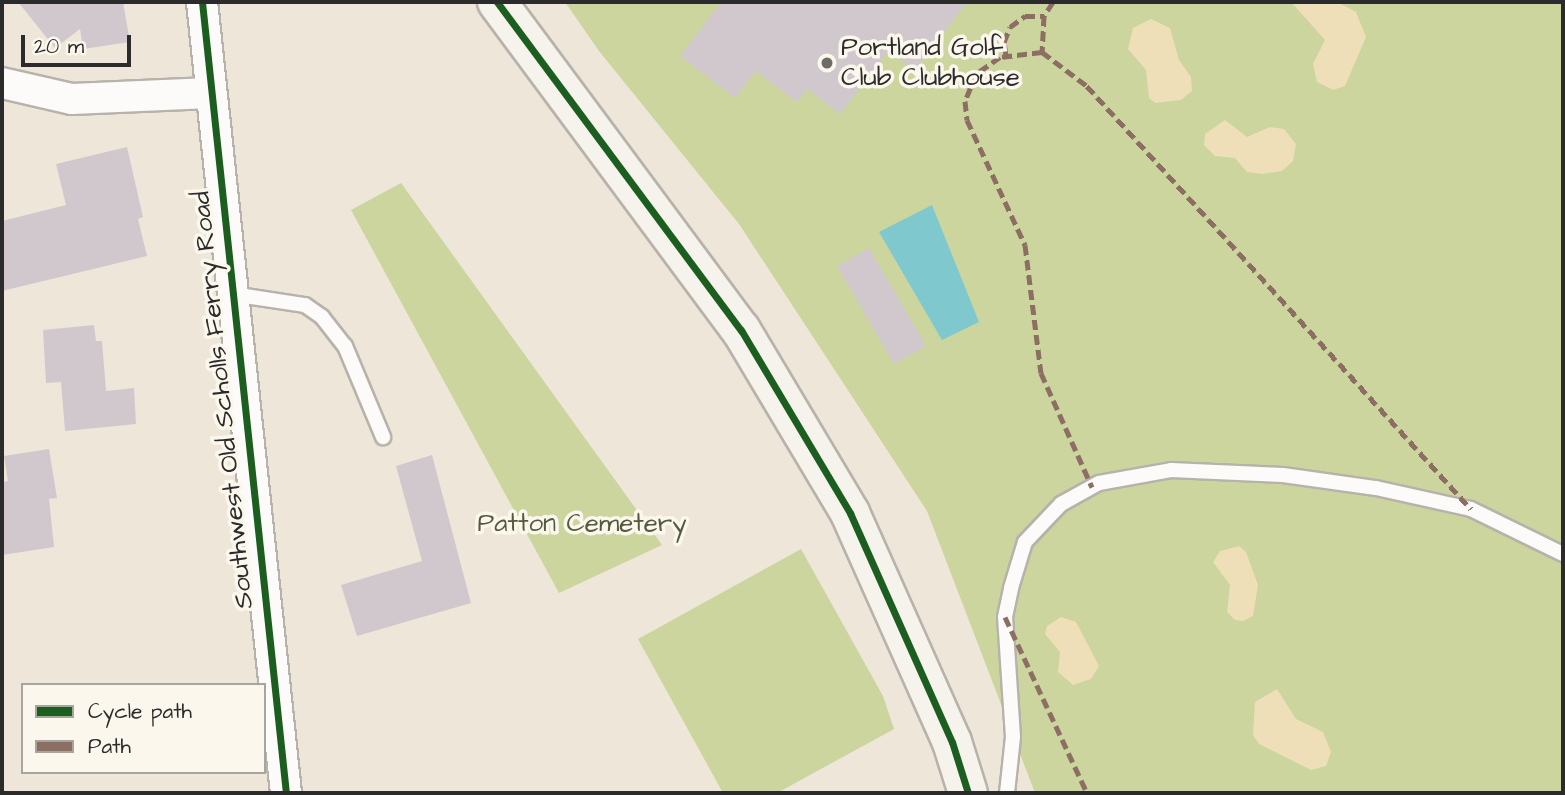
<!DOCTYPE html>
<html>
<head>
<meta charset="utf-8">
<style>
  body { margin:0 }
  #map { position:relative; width:1565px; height:795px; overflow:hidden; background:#eee6d9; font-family:"Architects Daughter",sans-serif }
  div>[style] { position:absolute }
  .green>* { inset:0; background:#cbd59d }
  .sand>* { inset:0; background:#eedfb9 }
  .water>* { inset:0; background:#7fc9ce }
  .building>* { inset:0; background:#d1c8cd }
  .roads { filter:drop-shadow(2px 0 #b7b2aa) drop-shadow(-2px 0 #b7b2aa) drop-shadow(0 2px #b7b2aa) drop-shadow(0 -2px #b7b2aa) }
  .service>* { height:14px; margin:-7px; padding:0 7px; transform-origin:7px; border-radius:7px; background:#fcfbf9 }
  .minor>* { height:30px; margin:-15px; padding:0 15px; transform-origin:15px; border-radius:15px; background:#fcfbf9 }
  .secondary>* { height:38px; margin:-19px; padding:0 19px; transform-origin:19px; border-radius:19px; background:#f6f2ec }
  .quiet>* { height:5px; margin-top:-2.5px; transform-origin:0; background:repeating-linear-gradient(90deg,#8d6e63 0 10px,transparent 0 15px) }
  .cycleway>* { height:7px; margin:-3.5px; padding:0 3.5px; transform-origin:3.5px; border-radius:3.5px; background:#1b5e20 }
  .dots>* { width:19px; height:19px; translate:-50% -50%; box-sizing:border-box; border:4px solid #fbf7ec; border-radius:50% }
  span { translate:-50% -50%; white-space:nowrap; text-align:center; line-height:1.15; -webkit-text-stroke:7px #fbf7ec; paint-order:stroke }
  .poi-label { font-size:26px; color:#2b2b2b }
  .left { translate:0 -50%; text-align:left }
  .street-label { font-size:26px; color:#2b2b2b }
  .park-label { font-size:26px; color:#535a3e }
  .frame { position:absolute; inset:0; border:4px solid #2b2b2b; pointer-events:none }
  .legend { position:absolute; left:21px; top:683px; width:245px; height:91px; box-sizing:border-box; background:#fbf7ec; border:2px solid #a8a59f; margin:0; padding:9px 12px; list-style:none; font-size:21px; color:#2b2b2b }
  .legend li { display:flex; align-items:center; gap:14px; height:35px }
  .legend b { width:35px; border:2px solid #a8a59f }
  .scale { position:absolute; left:21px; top:35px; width:110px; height:32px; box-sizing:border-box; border:4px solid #2b2b2b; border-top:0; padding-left:9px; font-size:21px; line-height:24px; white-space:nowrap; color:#2b2b2b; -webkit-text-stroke:5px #fbf7ec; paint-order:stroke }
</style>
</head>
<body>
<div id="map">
  <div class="green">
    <i style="clip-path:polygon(565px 2px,1563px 2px,1563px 793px,1035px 793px,927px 511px,739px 224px,599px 51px)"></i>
    <i style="clip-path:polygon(401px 183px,662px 545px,559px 593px,351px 210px)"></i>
    <i style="clip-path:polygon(801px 549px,883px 696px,894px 729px,777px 793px,723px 793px,638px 639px)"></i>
  </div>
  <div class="sand">
    <i style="clip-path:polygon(1291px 2px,1337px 2px,1356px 12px,1366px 37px,1345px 86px,1333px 90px,1317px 82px,1313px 64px,1325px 40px)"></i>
    <i style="clip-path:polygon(1151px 19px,1170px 28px,1179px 60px,1191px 77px,1192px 91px,1181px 100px,1155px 103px,1149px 98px,1146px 70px,1128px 49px,1133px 28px)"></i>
    <i style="clip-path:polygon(1225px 120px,1247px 137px,1270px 127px,1284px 129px,1296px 144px,1293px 161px,1282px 171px,1262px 174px,1247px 172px,1235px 158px,1215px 156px,1204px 145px,1205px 134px)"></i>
    <i style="clip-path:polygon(1239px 546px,1246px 552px,1258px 585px,1253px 616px,1243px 621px,1235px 620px,1227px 612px,1230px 585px,1213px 562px,1220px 551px)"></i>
    <i style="clip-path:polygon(1061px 617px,1076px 622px,1099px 666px,1091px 679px,1073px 685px,1058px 672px,1060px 652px,1045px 634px,1047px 626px)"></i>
    <i style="clip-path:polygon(1277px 689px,1296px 719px,1323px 732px,1331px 752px,1326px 766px,1311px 770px,1259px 744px,1253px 735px,1255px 702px)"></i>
  </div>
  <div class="water">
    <i style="clip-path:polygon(932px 205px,979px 322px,942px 340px,879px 232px)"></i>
  </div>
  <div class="building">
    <i style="clip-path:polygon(18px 2px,123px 2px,130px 42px,83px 49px,80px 29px,55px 48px)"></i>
    <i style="clip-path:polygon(721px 2px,967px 2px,915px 70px,889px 50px,840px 114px,807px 89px,797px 102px,756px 71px,735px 98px,680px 56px)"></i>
    <i style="clip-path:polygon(127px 147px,143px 217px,138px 219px,147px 256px,2px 291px,2px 221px,66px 205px,56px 164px)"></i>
    <i style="clip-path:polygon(869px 248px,926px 346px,894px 364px,837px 266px)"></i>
    <i style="clip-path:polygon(94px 325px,96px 341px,102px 341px,106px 391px,134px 388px,136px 424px,65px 431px,61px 382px,46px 383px,43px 330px)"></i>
    <i style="clip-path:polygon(49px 449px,57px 498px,49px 499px,54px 547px,2px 555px,2px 482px,8px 481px,4px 456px)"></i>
    <i style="clip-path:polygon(432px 455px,471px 603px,357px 636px,341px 585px,422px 561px,396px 466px)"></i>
  </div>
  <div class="roads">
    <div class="service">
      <i style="left:232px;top:294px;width:74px;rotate:8.6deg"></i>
      <i style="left:305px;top:305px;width:21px;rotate:35deg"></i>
      <i style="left:322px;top:317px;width:37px;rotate:52deg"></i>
      <i style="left:345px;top:346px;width:99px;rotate:67.3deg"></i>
      <i style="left:1007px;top:793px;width:56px;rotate:-83.9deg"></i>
      <i style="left:1013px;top:737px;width:120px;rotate:-93.8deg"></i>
      <i style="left:1005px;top:617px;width:30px;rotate:-78deg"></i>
      <i style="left:1011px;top:588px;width:48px;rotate:-73.1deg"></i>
      <i style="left:1025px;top:542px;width:52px;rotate:-46.5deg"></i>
      <i style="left:1061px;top:504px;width:43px;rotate:-28.9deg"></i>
      <i style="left:1099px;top:483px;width:73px;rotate:-10.2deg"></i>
      <i style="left:1171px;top:470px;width:112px;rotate:2.6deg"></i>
      <i style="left:1283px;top:475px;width:94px;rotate:8deg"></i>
      <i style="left:1376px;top:488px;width:97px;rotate:12.5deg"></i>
      <i style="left:1471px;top:509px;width:102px;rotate:26.1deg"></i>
    </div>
    <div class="minor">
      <i style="left:202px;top:2px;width:795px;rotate:83.94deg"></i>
      <i style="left:2px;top:83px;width:72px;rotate:12.9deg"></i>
      <i style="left:72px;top:99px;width:138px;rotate:-2.5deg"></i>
    </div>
    <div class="secondary">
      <i style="left:497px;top:2px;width:409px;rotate:53.4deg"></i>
      <i style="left:741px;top:330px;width:213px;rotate:59.2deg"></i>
      <i style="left:850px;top:513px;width:251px;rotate:66deg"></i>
      <i style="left:952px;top:742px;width:53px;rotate:72.6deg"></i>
    </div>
  </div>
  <div class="quiet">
    <i style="left:1053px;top:2px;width:17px;rotate:123deg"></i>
    <i style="left:1044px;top:16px;width:36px;rotate:93deg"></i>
    <i style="left:1042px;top:52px;width:42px;rotate:173.2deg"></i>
    <i style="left:1000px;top:57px;width:29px;rotate:145deg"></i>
    <i style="left:976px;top:74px;width:29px;rotate:112deg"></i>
    <i style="left:965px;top:101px;width:19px;rotate:84deg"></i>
    <i style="left:967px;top:120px;width:138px;rotate:65.1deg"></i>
    <i style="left:1025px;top:245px;width:129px;rotate:82.9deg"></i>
    <i style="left:1041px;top:373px;width:125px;rotate:65.9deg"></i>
    <i style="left:1042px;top:52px;width:56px;rotate:37.1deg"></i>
    <i style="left:1087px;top:86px;width:571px;rotate:47.77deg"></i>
    <i style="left:1006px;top:55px;width:13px;rotate:-99deg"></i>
    <i style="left:1004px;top:42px;width:16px;rotate:-68deg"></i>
    <i style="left:1010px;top:27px;width:19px;rotate:-36deg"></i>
    <i style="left:1025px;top:16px;width:19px"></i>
    <i style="left:1005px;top:617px;width:194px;rotate:65deg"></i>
  </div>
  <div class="cycleway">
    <i style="left:202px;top:2px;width:795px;rotate:83.94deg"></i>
    <i style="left:497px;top:2px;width:409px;rotate:53.4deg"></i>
    <i style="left:741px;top:330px;width:213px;rotate:59.2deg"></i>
    <i style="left:850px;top:513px;width:251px;rotate:66deg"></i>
    <i style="left:952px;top:742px;width:53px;rotate:72.6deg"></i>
  </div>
  <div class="dots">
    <i style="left:827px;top:63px;background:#6f6c68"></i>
  </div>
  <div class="poi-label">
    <span class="left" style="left:841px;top:63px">Portland Golf<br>Club Clubhouse</span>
  </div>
  <div class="street-label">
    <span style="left:223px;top:400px;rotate:-96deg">Southwest Old Scholls Ferry Road</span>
  </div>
  <div class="park-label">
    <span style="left:582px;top:524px">Patton Cemetery</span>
  </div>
  <div class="frame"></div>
  <ul class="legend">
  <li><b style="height:9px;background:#1b5e20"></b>Cycle path</li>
  <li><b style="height:9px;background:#8d6e63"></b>Path</li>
  </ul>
  <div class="scale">20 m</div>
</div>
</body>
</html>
